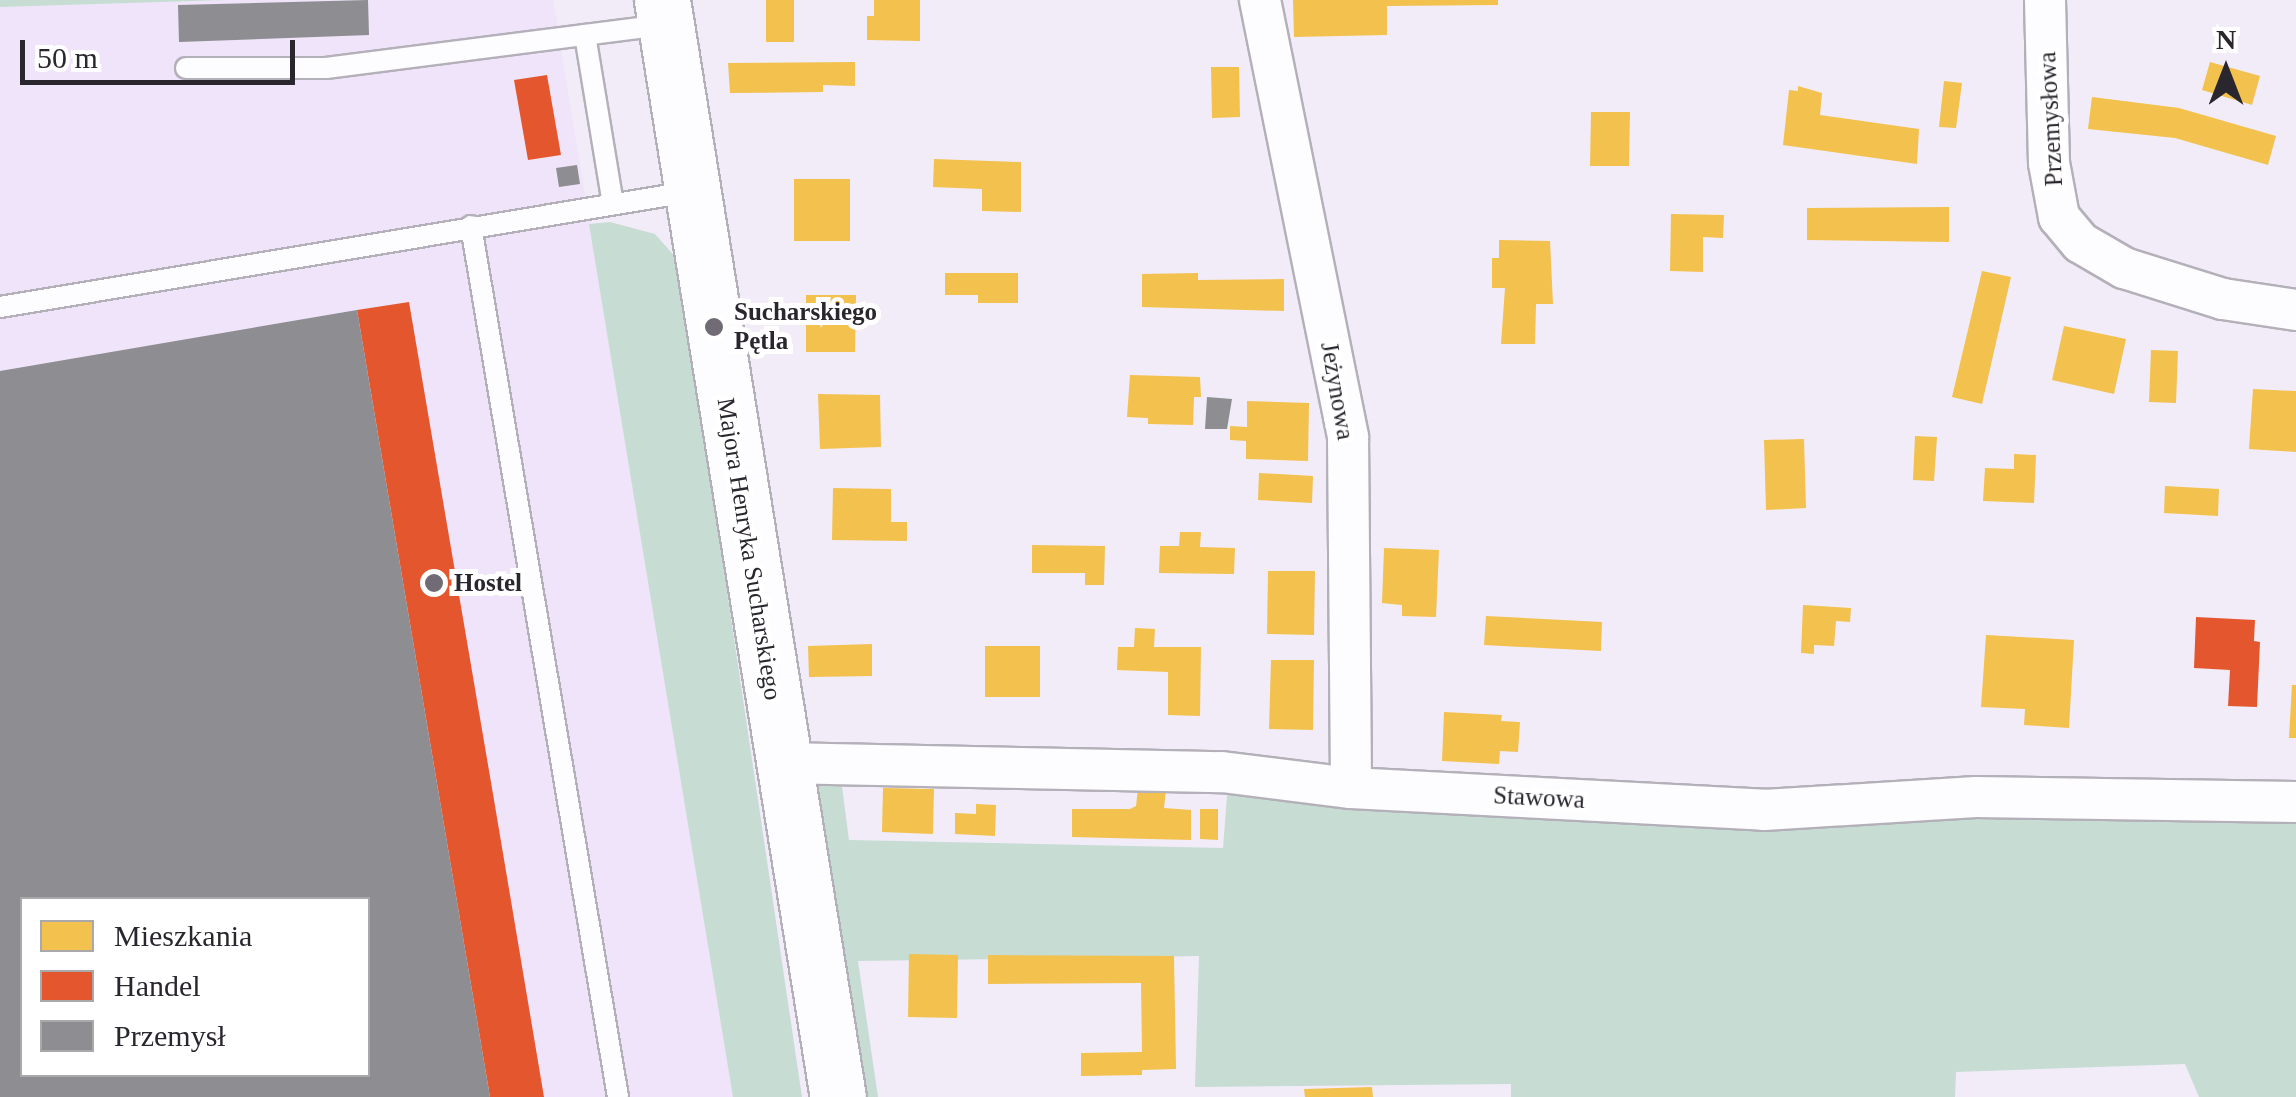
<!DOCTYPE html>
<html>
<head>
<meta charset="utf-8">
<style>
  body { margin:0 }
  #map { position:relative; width:2296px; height:1097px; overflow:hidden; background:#f2ecf8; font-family:Georgia,serif }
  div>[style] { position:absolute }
  .built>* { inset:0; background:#efe4f9 }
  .green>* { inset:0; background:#c7dcd3 }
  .homes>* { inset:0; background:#f2c14e }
  .shops>* { inset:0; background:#e4572e }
  .industry>* { inset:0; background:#8d8d92 }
  .roads { filter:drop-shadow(2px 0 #b4b0b9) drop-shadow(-2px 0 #b4b0b9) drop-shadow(0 2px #b4b0b9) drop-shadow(0 -2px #b4b0b9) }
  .lane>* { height:20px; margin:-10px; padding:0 10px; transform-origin:10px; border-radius:10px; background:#fdfcfe }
  .street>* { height:40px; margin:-20px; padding:0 20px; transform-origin:20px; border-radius:20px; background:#fdfcfe }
  .secondary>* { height:55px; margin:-27.5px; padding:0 27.5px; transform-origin:27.5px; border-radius:27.5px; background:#fdfcfe }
  .dots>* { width:28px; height:28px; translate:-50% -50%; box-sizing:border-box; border:5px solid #fff; border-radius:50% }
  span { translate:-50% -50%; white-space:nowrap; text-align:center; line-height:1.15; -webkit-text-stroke:10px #fff; paint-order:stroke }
  .street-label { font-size:25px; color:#2a262e }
  .poi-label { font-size:25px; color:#2a262e; font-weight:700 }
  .left { translate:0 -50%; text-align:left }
  .legend { position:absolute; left:20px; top:897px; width:350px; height:180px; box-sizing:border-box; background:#fff; border:2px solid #aaa8ab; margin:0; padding:12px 18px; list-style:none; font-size:30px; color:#2a262e }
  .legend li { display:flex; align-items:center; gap:20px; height:50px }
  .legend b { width:50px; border:2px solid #aaa8ab }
  .north { position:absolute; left:2176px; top:20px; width:100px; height:100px; -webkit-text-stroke:8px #fff; paint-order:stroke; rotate:0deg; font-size:28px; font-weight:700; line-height:40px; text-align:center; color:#2a262e }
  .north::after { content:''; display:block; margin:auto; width:35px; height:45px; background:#2a262e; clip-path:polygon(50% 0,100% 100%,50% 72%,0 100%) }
  .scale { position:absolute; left:20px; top:40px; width:275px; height:45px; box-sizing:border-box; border:5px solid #2a262e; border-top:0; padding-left:12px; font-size:30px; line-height:35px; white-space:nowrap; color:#2a262e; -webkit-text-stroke:8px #fff; paint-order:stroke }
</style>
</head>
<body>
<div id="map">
  <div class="built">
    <i style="clip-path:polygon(evenodd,225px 0,553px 0,733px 1097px,0 1097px,0 7px,225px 0,22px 900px,368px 900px,368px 1074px,22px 1074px,22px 900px)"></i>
  </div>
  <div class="green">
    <i style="clip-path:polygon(0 0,225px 0,0 7px)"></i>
    <i style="clip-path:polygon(610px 222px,655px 234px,678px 260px,802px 1097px,733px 1097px,589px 224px)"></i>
    <i style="clip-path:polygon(841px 779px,849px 840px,1223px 848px,1228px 783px,2296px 814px,2296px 1097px,2199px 1097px,2185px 1064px,1956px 1072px,1955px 1097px,1511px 1097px,1511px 1084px,1195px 1087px,1199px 956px,858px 961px,878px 1097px,850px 1097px,807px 787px)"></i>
  </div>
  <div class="homes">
    <i style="clip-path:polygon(766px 0,794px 0,794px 42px,766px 42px)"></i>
    <i style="clip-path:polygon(874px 0,920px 0,920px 41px,867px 40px,867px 16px,874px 16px)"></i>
    <i style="clip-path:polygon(1293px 0,1498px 0,1498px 5px,1387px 6px,1387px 35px,1294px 37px)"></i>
    <i style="clip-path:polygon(855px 62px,855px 86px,823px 85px,823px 92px,730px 93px,728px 63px)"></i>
    <i style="clip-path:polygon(2210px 62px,2260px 76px,2252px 105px,2202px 90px)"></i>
    <i style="clip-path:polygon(1211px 67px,1239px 67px,1240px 117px,1212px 118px)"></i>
    <i style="clip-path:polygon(1944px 81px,1962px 83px,1956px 128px,1939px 127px)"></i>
    <i style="clip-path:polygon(1798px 86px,1822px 93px,1820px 115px,1919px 129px,1917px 164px,1783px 145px,1789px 90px,1798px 91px)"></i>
    <i style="clip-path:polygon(2092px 97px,2179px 108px,2276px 136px,2268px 165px,2175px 138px,2088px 129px)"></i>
    <i style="clip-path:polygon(1591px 112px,1630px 112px,1629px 166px,1590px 166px)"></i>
    <i style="clip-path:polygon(934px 159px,1021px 162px,1021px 212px,982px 211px,982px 189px,933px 187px)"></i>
    <i style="clip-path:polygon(794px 179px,850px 179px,850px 241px,794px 241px)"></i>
    <i style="clip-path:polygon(1949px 207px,1949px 242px,1807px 240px,1807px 208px)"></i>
    <i style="clip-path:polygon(1671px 214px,1724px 215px,1723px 238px,1703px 237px,1703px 272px,1670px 271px)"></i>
    <i style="clip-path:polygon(1499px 240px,1550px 241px,1553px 304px,1536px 304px,1535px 344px,1501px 344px,1505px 288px,1492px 288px,1492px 258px,1499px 258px)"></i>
    <i style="clip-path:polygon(1982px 271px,2011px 277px,1982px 404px,1952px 397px)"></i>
    <i style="clip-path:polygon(945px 273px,1018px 273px,1018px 303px,978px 303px,978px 295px,945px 295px)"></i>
    <i style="clip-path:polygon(1198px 273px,1198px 280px,1284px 279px,1284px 311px,1142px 307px,1142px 274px)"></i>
    <i style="clip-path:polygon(806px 295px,856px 295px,855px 352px,806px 352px)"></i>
    <i style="clip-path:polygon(2064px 326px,2126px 339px,2114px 394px,2052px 380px)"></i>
    <i style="clip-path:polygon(2151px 350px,2178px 351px,2176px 403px,2149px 402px)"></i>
    <i style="clip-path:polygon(1130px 375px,1200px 377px,1201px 397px,1194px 397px,1193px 425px,1148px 424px,1148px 418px,1127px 417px)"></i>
    <i style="clip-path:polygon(2253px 389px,2296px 391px,2296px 452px,2249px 449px)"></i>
    <i style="clip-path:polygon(818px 394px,880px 395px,881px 447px,820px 449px)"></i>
    <i style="clip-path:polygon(1247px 401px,1309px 403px,1308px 461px,1246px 459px,1246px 441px,1230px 440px,1230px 426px,1247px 427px)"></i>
    <i style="clip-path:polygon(1915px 436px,1937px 437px,1934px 481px,1913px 480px)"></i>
    <i style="clip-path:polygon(1804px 439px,1806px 508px,1766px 510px,1764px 440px)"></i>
    <i style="clip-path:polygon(2014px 454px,2036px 455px,2034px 503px,1983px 501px,1985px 468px,2014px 469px)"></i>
    <i style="clip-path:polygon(1259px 473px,1313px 476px,1312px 503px,1258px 500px)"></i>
    <i style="clip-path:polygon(2165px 486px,2219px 489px,2218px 516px,2164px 513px)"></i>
    <i style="clip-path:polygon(833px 488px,891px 489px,891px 522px,907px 522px,907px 541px,832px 540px)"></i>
    <i style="clip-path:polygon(1180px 532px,1201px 532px,1200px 547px,1235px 548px,1234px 574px,1159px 573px,1160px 546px,1179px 546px)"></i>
    <i style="clip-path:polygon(1032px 545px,1105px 546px,1104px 585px,1085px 585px,1085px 573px,1032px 573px)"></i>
    <i style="clip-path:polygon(1384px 548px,1439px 550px,1436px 617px,1402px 616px,1402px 605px,1382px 603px)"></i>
    <i style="clip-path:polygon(1268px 571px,1315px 571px,1314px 635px,1267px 634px)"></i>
    <i style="clip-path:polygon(1803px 605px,1851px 608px,1850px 622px,1836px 621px,1834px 646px,1814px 645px,1814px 654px,1801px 653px)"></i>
    <i style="clip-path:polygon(1486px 616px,1602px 622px,1601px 651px,1484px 645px)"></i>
    <i style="clip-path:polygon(1135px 628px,1155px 629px,1154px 647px,1201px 647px,1200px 716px,1168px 715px,1168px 672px,1117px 670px,1118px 647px,1134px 647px)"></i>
    <i style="clip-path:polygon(1986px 635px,2074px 640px,2069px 728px,2024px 725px,2025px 709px,1981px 707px)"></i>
    <i style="clip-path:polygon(872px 644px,872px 676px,809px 677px,808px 646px)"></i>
    <i style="clip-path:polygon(985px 646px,1040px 646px,1040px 697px,985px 697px)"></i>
    <i style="clip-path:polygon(1271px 660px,1314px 660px,1313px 730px,1269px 729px)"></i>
    <i style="clip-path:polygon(2292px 685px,2296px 685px,2296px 738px,2289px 738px)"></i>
    <i style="clip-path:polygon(1444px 712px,1502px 715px,1501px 721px,1520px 722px,1518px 752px,1500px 751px,1499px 764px,1442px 761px)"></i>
    <i style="clip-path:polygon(883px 788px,934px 789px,933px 834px,882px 832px)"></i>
    <i style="clip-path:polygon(1138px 788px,1166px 790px,1164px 808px,1191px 810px,1191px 840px,1072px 837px,1072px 809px,1130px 809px,1136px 806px)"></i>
    <i style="clip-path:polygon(976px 804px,996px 805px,995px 836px,955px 834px,955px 813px,976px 814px)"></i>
    <i style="clip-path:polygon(1200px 809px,1218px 809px,1218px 840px,1200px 839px)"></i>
    <i style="clip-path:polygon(909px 954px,958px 955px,957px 1018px,908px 1017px)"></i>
    <i style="clip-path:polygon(988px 955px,1174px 956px,1176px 1069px,1142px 1070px,1142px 1075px,1081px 1076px,1081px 1053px,1142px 1052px,1141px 983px,988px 984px)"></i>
    <i style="clip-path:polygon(1372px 1087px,1373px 1097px,1305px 1097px,1304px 1089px)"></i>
  </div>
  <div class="shops">
    <i style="clip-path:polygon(547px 75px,561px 155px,528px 160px,514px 80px)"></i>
    <i style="clip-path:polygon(409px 302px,493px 794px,544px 1097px,490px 1097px,357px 310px)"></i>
    <i style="clip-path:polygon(2196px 617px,2255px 620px,2254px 641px,2260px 642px,2257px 707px,2228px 706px,2230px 670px,2194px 668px)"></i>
  </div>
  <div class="industry">
    <i style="clip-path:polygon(368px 0,369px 35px,179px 42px,178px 5px)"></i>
    <i style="clip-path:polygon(577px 165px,580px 184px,559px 187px,556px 168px)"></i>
    <i style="clip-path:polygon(evenodd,357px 310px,490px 1097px,0 1097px,0 371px,357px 310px,22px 900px,368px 900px,368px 1074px,22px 1074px,22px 900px)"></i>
    <i style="clip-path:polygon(1207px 397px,1232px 399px,1227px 429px,1205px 429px)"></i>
  </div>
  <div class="roads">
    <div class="lane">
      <i style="left:585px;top:35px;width:171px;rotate:80.6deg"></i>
      <i style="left:186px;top:68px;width:140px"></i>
      <i style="left:326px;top:68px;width:340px;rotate:-7.3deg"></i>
      <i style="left:471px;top:226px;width:883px;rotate:80.42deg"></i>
      <i style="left:0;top:307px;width:698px;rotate:-9.49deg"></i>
    </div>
    <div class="street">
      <i style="left:1260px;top:0;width:446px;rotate:78.6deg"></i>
      <i style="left:1348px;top:437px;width:351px;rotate:89.5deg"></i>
      <i style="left:2045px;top:0;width:163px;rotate:88.6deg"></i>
      <i style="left:2049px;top:163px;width:55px;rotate:79.5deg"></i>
      <i style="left:2059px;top:217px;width:34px;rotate:50deg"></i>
      <i style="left:2081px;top:243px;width:50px;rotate:30.2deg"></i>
      <i style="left:2124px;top:268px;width:104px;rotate:17.4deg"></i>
      <i style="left:2223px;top:299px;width:74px;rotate:8.6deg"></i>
      <i style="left:782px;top:763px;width:440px;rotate:1.2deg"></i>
      <i style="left:1222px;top:772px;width:130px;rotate:7.1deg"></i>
      <i style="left:1351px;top:788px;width:414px;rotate:3deg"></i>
      <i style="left:1764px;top:810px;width:212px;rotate:-3.5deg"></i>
      <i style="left:1976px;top:797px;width:320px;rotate:0.9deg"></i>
    </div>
    <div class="secondary">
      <i style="left:662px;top:0;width:1111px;rotate:80.89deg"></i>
    </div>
  </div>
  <div class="dots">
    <i style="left:714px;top:327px;background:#706b75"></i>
    <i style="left:434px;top:583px;background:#706b75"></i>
  </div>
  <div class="street-label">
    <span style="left:2051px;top:119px;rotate:-93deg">Przemysłowa</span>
    <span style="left:1337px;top:391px;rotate:80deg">Jeżynowa</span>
    <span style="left:749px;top:549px;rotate:81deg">Majora Henryka Sucharskiego</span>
    <span style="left:1539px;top:798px;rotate:3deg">Stawowa</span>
  </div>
  <div class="poi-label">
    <span class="left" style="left:734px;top:327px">Sucharskiego<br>Pętla</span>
    <span class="left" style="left:454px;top:583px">Hostel</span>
  </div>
  <ul class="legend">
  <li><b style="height:28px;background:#f2c14e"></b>Mieszkania</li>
  <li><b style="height:28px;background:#e4572e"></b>Handel</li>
  <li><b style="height:28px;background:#8d8d92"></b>Przemysł</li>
  </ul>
  <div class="north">N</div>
  <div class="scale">50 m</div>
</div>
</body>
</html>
